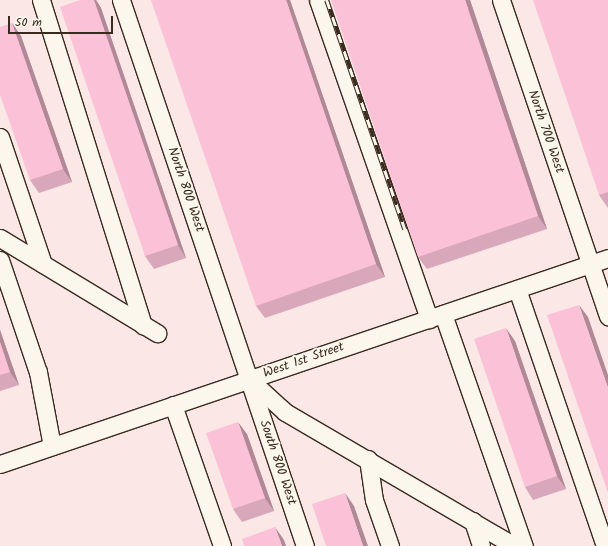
<!DOCTYPE html>
<html>
<head>
<meta charset="utf-8">
<style>
  body { margin:0 }
  #map { position:relative; width:608px; height:546px; overflow:hidden; background:#fbf7ec; font-family:Kalam,sans-serif }
  div>[style] { position:absolute }
  .built>* { inset:0; background:#fbe7e6 }
  .roads { filter:drop-shadow(1px 0 #3b2a1e) drop-shadow(-1px 0 #3b2a1e) drop-shadow(0 1px #3b2a1e) drop-shadow(0 -1px #3b2a1e) }
  .minor>* { height:17px; margin:-8.5px; padding:0 8.5px; transform-origin:8.5px; border-radius:8.5px; background:#fbf7ec }
  .rail>* { height:4.5px; margin-top:-2.25px; transform-origin:0; background:repeating-linear-gradient(90deg,#fbf7ec 0 9px,#3b2a1e 0 18px); box-sizing:border-box; border-block:1px solid #3b2a1e }
  .wall>* { inset:0; background:#d8a7b9 }
  .shaded-wall>* { inset:0; background:#b08896 }
  .building>* { inset:0; background:#fbc2d7 }
  span { translate:-50% -50%; white-space:nowrap; text-align:center; line-height:1.15; -webkit-text-stroke:4px #fbf7ec; paint-order:stroke }
  .street-label { font-size:13px; color:#3b2a1e }
  .scale { position:absolute; left:8px; top:16px; width:105px; height:18px; box-sizing:border-box; border:2px solid #3b2a1e; border-top:0; padding-left:5px; font-size:12px; line-height:14px; white-space:nowrap; color:#3b2a1e; -webkit-text-stroke:3px #fbf7ec; paint-order:stroke }
</style>
</head>
<body>
<div id="map">
  <div class="built">
    <i style="clip-path:polygon(0 0,608px 0,608px 546px,0 546px)"></i>
  </div>
  <div class="roads">
    <div class="minor">
      <i style="left:41px;top:0;width:341px;rotate:72.6deg"></i>
      <i style="left:121px;top:0;width:576px;rotate:71.38deg"></i>
      <i style="left:318px;top:0;width:338px;rotate:70.8deg"></i>
      <i style="left:501px;top:0;width:334px;rotate:71.3deg"></i>
      <i style="left:0;top:137px;width:134px;rotate:71.3deg"></i>
      <i style="left:0;top:238px;width:184px;rotate:31.2deg"></i>
      <i style="left:0;top:260px;width:118px;rotate:71.3deg"></i>
      <i style="left:38px;top:372px;width:75px;rotate:79.3deg"></i>
      <i style="left:517px;top:289px;width:272px;rotate:71.1deg"></i>
      <i style="left:443px;top:314px;width:246px;rotate:70.8deg"></i>
      <i style="left:249px;top:379px;width:49px;rotate:42.5deg"></i>
      <i style="left:285px;top:412px;width:265px;rotate:30.3deg"></i>
      <i style="left:173px;top:405px;width:149px;rotate:70.8deg"></i>
      <i style="left:368px;top:459px;width:41px;rotate:81.7deg"></i>
      <i style="left:374px;top:500px;width:49px;rotate:70.8deg"></i>
      <i style="left:0;top:464px;width:642px;rotate:-18.72deg"></i>
      <i style="left:473px;top:521px;width:26px;rotate:72deg"></i>
    </div>
  </div>
  <div class="rail">
    <i style="left:327px;top:0;width:242px;rotate:71.2deg"></i>
  </div>
  <div class="wall">
    <i style="clip-path:polygon(80px 0,96px 0,101px 8px,186px 258px,154px 269px,145px 256px)"></i>
    <i style="clip-path:polygon(290px 0,385px 277px,265px 318px,256px 306px)"></i>
    <i style="clip-path:polygon(470px 0,547px 229px,427px 269px,418px 257px)"></i>
    <i style="clip-path:polygon(608px 0,608px 208px,599px 195px)"></i>
    <i style="clip-path:polygon(12px 23px,21px 36px,72px 182px,39px 193px,30px 180px)"></i>
    <i style="clip-path:polygon(0 330px,19px 385px,0 391px)"></i>
    <i style="clip-path:polygon(515px 341px,566px 489px,533px 500px,525px 487px)"></i>
    <i style="clip-path:polygon(247px 434px,274px 511px,242px 522px,233px 509px)"></i>
  </div>
  <div class="shaded-wall">
    <i style="clip-path:polygon(94px 0,96px 0,101px 8px,186px 258px,178px 245px)"></i>
    <i style="clip-path:polygon(286px 0,290px 0,385px 277px,376px 264px)"></i>
    <i style="clip-path:polygon(465px 0,470px 0,547px 229px,538px 216px)"></i>
    <i style="clip-path:polygon(12px 23px,21px 36px,72px 182px,63px 169px)"></i>
    <i style="clip-path:polygon(579px 305px,588px 317px,608px 375px,608px 388px)"></i>
    <i style="clip-path:polygon(506px 328px,515px 341px,566px 489px,557px 476px)"></i>
    <i style="clip-path:polygon(0 330px,19px 385px,10px 372px,0 342px)"></i>
    <i style="clip-path:polygon(238px 422px,247px 434px,274px 511px,265px 498px)"></i>
    <i style="clip-path:polygon(345px 493px,354px 506px,368px 546px,363px 546px)"></i>
    <i style="clip-path:polygon(275px 527px,284px 540px,286px 546px,282px 546px)"></i>
  </div>
  <div class="building">
    <i style="clip-path:polygon(80px 0,94px 0,178px 245px,145px 256px,60px 7px)"></i>
    <i style="clip-path:polygon(151px 0,286px 0,376px 264px,256px 306px)"></i>
    <i style="clip-path:polygon(331px 0,465px 0,538px 216px,418px 257px)"></i>
    <i style="clip-path:polygon(533px 0,608px 0,608px 192px,599px 195px)"></i>
    <i style="clip-path:polygon(12px 23px,63px 169px,30px 180px,0 95px,0 27px)"></i>
    <i style="clip-path:polygon(579px 305px,608px 388px,608px 493px,547px 315px)"></i>
    <i style="clip-path:polygon(506px 328px,557px 476px,525px 487px,474px 339px)"></i>
    <i style="clip-path:polygon(0 342px,10px 372px,0 375px)"></i>
    <i style="clip-path:polygon(238px 422px,265px 498px,233px 509px,206px 433px)"></i>
    <i style="clip-path:polygon(345px 493px,363px 546px,326px 546px,312px 504px)"></i>
    <i style="clip-path:polygon(275px 527px,282px 546px,244px 546px,242px 539px)"></i>
  </div>
  <div class="street-label">
    <span style="left:545px;top:132px;rotate:71deg">North 700 West</span>
    <span style="left:185px;top:190px;rotate:71deg">North 800 West</span>
    <span style="left:304px;top:361px;rotate:-19deg">West 1st Street</span>
    <span style="left:277px;top:463px;rotate:71deg">South 800 West</span>
  </div>
  <div class="scale">50 m</div>
</div>
</body>
</html>
